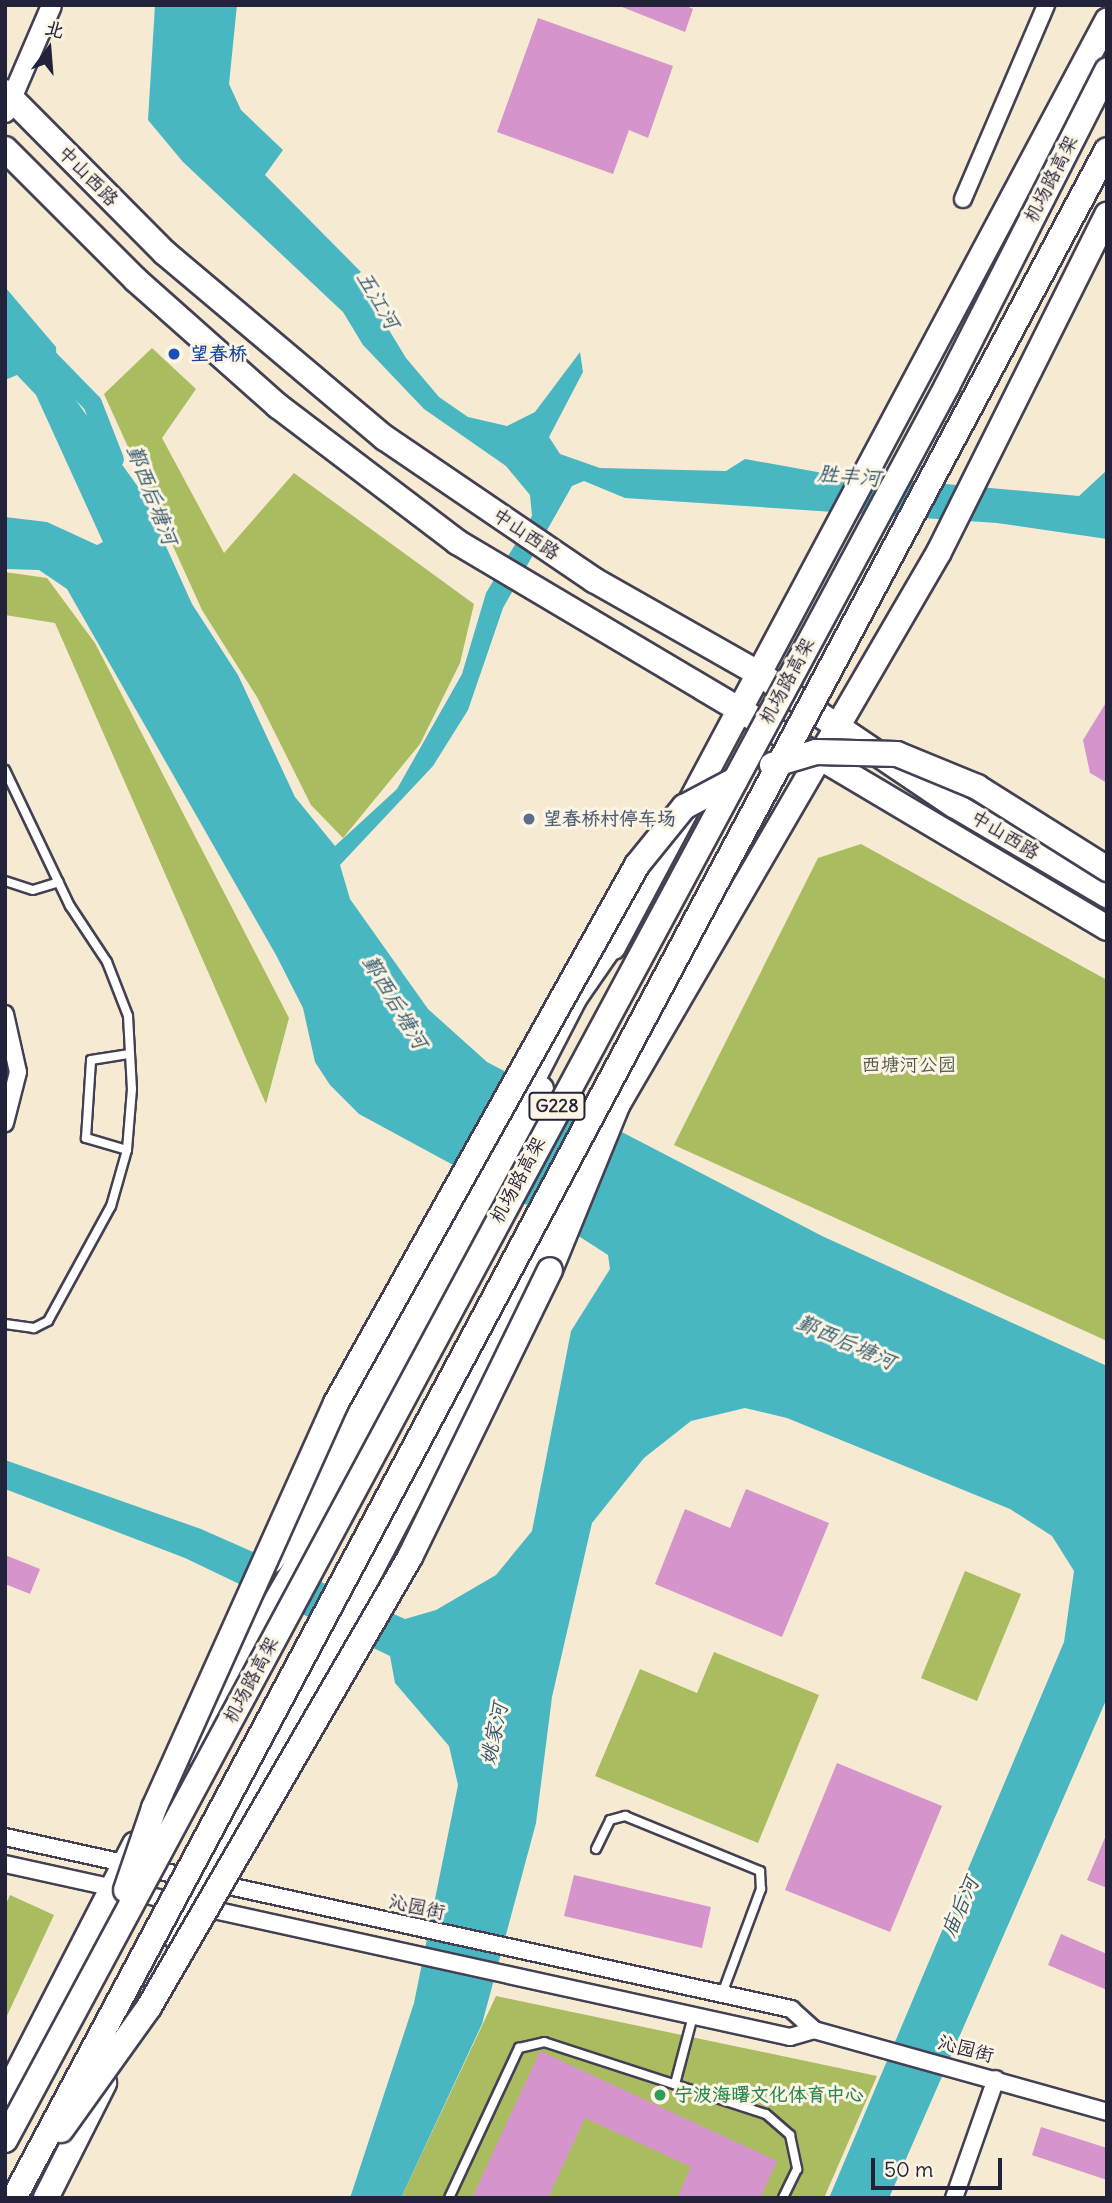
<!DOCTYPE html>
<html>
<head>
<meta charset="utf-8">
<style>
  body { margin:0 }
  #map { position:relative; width:1112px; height:2203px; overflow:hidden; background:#f7ead3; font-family:Delius,"LXGW WenKai TC",sans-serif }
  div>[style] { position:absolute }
  .green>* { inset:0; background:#a9bc60 }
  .water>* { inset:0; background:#49b7c2 }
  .canal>* { height:19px; margin:-9.5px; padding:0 9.5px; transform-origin:9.5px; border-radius:9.5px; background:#49b7c2 }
  .building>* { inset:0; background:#d594cb }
  .roads { filter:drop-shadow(2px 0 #424052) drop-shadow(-2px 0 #424052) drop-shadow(0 2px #424052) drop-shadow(0 -2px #424052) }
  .service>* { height:8px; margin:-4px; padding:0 4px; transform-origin:4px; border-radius:4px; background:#fff }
  .minor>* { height:16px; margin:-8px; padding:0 8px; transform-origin:8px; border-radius:8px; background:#fff }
  .tertiary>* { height:19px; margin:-9.5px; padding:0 9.5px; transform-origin:9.5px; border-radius:9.5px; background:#fff }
  .primary>* { height:24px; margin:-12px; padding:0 12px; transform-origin:12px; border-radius:12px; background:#fff }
  .trunk>* { height:24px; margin:-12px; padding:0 12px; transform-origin:12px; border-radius:12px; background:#fff }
  .bridges { filter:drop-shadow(2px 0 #424052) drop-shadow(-2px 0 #424052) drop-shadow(0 2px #424052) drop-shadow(0 -2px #424052) }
  .trunk-bridge>* { height:24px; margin:-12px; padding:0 12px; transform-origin:12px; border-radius:12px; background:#fff }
  .dots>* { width:19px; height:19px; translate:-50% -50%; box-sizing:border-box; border:4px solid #fcf5e5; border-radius:50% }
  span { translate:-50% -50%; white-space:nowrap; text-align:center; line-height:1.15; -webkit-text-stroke:6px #fcf5e5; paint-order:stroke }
  .shield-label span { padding:2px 5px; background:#fcf5e5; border:2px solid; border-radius:5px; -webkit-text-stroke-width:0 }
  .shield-label { font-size:18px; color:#22223b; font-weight:700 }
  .street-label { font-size:19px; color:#22223b }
  .transit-label { font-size:19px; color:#164399; font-weight:700 }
  .left { translate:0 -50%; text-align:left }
  .service-label { font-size:19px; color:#4e5e75; font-weight:700 }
  .park-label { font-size:19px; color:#515848 }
  .leisure-label { font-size:19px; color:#27864d; font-weight:700 }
  .water-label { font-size:21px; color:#30566a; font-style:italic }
  .frame { position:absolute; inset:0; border:7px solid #22223b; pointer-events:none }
  .north { position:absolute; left:14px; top:14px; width:70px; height:70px; -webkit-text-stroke:5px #fcf5e5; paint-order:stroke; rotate:16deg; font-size:19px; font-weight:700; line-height:28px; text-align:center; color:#22223b }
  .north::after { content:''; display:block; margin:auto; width:24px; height:32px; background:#22223b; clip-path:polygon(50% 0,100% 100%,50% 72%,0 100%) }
  .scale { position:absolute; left:871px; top:2158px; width:131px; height:32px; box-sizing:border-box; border:4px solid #22223b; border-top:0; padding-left:9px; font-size:21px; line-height:24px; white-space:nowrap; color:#22223b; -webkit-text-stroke:5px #fcf5e5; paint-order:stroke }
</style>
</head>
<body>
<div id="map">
  <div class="green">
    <i style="clip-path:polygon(152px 348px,196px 389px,162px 438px,224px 553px,294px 473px,474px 604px,460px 663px,420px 744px,343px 838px,311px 805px,257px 697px,202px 610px,104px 394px)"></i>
    <i style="clip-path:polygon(5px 572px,47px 578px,95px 643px,289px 1018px,266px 1104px,55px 623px,5px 615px)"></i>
    <i style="clip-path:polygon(861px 844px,1107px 980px,1107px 1341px,674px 1145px,818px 858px)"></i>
    <i style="clip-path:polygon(965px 1571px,1021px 1594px,977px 1701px,921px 1678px)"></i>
    <i style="clip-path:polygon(714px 1652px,819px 1695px,758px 1843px,595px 1776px,640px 1669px,697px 1693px)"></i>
    <i style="clip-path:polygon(10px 1895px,54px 1915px,5px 2020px,5px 1906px)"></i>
    <i style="clip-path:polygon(496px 1996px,877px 2076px,824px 2198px,401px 2198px)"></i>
  </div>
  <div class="water">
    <i style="clip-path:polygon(155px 5px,237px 5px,229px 84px,241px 110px,283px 150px,265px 175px,361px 272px,356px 276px,406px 358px,439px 397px,468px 417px,507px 426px,535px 412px,580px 352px,583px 372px,549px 437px,560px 454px,600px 468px,726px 471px,745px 459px,823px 473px,1079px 496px,1107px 470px,1107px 539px,997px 523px,625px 498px,584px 481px,572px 486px,503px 608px,468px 710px,433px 766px,340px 865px,350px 899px,428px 1009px,487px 1062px,822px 1236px,1107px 1366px,1107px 1698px,889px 2198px,829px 2198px,1064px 1642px,1074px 1571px,1052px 1536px,1010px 1509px,787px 1418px,745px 1408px,691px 1421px,644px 1458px,592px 1523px,552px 1697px,536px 1823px,482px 2024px,401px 2198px,350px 2198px,414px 2003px,458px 1785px,449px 1746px,395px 1683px,390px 1656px,185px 1558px,5px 1489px,5px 1460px,201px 1529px,405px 1619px,436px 1610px,496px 1575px,532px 1531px,571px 1331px,610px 1269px,608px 1255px,549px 1217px,359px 1114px,330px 1085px,315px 1062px,303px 1008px,276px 955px,67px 589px,39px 570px,5px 569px,5px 517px,47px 522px,97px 545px,103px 542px,36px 395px,17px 375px,5px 380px,5px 287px,56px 347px,57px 374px,141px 491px,192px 604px,238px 675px,295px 797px,335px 846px,397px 789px,462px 674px,486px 593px,532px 516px,530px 495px,506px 466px,424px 409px,363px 345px,343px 312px,183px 162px,148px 120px)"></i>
  </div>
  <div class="canal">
    <i style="left:5px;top:314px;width:124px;rotate:45.7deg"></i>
    <i style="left:92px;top:403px;width:60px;rotate:68.6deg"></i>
  </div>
  <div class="building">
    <i style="clip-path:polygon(617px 5px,684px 5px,693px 9px,685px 32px)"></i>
    <i style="clip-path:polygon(538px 18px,673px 66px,648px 138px,629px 130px,613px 174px,497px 132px)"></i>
    <i style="clip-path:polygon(1107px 701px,1107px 783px,1090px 773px,1083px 740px)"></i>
    <i style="clip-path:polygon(746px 1489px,829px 1523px,782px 1637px,655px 1584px,685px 1509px,730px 1528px)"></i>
    <i style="clip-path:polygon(5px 1555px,40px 1569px,30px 1594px,5px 1584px)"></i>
    <i style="clip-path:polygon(837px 1763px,942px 1806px,890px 1932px,785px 1890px)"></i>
    <i style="clip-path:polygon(1107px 1833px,1107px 1888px,1087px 1880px)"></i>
    <i style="clip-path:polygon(574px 1875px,711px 1907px,702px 1948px,564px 1916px)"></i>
    <i style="clip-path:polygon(1061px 1934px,1107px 1954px,1107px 1990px,1048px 1965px)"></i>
    <i style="clip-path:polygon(540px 2051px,777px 2161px,760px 2198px,677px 2198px,691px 2167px,585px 2118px,548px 2198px,472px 2198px)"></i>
    <i style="clip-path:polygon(1041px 2127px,1107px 2148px,1107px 2180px,1032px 2155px)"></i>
  </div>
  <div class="roads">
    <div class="service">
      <i style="left:5px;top:770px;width:151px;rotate:64.5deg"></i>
      <i style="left:70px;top:906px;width:67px;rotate:56.5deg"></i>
      <i style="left:107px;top:962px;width:58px;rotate:68.7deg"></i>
      <i style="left:128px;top:1016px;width:73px;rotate:86.9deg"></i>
      <i style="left:132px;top:1089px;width:61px;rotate:94.7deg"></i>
      <i style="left:127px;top:1150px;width:58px;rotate:105.9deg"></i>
      <i style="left:111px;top:1206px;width:131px;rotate:118.7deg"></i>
      <i style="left:48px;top:1321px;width:16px;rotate:153deg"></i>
      <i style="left:34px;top:1328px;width:29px;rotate:-172deg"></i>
      <i style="left:5px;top:881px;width:29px;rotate:18deg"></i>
      <i style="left:33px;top:890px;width:27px;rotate:-17deg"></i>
      <i style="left:127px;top:1150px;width:43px;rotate:-163.7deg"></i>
      <i style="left:86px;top:1138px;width:78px;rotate:-86.3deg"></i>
      <i style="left:91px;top:1060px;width:39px;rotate:-9deg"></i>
      <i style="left:596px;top:1849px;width:32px;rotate:-64deg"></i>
      <i style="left:610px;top:1820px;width:16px;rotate:-15deg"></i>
      <i style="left:625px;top:1816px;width:146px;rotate:22.2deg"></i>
      <i style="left:760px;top:1871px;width:18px;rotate:87deg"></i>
      <i style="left:761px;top:1889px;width:112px;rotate:110.4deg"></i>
      <i style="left:675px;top:2084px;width:70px;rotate:-75.2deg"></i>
      <i style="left:449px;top:2198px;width:166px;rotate:-65deg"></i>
      <i style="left:519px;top:2048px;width:26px;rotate:-13deg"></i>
      <i style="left:544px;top:2042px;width:233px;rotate:18deg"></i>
      <i style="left:766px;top:2114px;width:32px;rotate:41deg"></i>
      <i style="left:790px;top:2135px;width:35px;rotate:78deg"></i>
      <i style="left:797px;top:2169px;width:32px;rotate:116deg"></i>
    </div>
    <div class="minor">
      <i style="left:963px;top:199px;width:211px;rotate:-66.8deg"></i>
      <i style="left:5px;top:1014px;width:59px;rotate:77.4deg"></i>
      <i style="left:18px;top:1072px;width:53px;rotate:104.3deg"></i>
      <i style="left:5px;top:1837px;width:805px;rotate:12.34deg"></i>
      <i style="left:791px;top:2009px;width:31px;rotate:42deg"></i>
      <i style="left:814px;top:2030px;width:304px;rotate:15.6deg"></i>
      <i style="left:5px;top:1864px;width:804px;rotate:12.43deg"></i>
      <i style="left:790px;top:2037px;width:25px;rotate:-16deg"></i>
      <i style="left:954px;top:2198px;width:126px;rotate:-70.6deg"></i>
    </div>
    <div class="tertiary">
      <i style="left:5px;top:112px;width:116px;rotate:-66.7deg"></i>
    </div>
    <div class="primary">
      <i style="left:5px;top:92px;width:227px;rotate:45.2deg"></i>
      <i style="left:165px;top:253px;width:287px;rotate:40.1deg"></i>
      <i style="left:385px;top:438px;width:253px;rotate:34.2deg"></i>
      <i style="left:594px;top:580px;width:189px;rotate:29.6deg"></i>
      <i style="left:758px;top:673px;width:236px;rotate:34deg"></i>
      <i style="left:954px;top:805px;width:178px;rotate:30.5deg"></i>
      <i style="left:5px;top:149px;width:185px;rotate:45deg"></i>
      <i style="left:136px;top:280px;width:190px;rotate:41.6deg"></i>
      <i style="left:278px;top:406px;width:225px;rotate:37.2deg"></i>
      <i style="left:457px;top:542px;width:756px;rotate:30.7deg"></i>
      <i style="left:613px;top:947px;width:1050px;rotate:-61.92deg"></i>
      <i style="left:608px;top:1121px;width:658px;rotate:-59.81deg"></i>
      <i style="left:939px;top:552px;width:377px;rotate:-63.5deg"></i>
      <i style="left:189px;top:1752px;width:238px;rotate:-60deg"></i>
      <i style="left:308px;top:1546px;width:513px;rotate:-62.99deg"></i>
      <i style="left:177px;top:1938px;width:859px;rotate:-62.18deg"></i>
      <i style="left:5px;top:2097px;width:284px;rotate:-62.8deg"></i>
      <i style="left:46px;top:2198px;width:129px;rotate:-63.2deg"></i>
    </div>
    <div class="trunk">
      <i style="left:550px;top:1270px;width:180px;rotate:-67.8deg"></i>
      <i style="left:271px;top:1561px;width:80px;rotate:-54.1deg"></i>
      <i style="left:318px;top:1496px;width:561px;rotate:-62.75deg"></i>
      <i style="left:575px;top:997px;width:83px;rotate:-55.3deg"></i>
    </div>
  </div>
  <div class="bridges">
    <div class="trunk-bridge">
      <i style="left:772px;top:765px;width:46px;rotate:-16.5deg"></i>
      <i style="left:816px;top:752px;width:81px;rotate:1.4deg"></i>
      <i style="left:897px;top:754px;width:87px;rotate:22.4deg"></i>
      <i style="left:977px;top:787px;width:154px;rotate:32.2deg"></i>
      <i style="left:126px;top:1890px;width:87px;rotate:-71.1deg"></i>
      <i style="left:154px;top:1808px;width:444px;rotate:-65.8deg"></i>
      <i style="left:336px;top:1403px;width:616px;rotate:-60.77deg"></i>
      <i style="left:637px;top:865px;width:75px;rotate:-51deg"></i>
      <i style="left:684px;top:807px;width:58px;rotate:-27.9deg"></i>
      <i style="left:61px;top:2130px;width:151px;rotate:-54.4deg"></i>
      <i style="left:149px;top:2007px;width:520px;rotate:-59.89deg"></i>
      <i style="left:410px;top:1557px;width:319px;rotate:-64deg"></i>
      <i style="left:5px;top:2140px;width:1991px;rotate:-61.76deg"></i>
      <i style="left:947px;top:386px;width:354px;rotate:-63.1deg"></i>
      <i style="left:14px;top:2198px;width:2321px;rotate:-61.91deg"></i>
    </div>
  </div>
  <div class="dots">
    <i style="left:174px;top:354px;background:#1a4fb4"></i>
    <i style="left:529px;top:819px;background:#5c6f8a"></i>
    <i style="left:660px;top:2095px;background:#2e9e5b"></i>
  </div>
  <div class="shield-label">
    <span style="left:557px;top:1106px">G228</span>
  </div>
  <div class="street-label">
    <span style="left:88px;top:176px;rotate:45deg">中山西路</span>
    <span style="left:1051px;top:179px;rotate:-63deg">机场路高架</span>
    <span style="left:526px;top:534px;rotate:34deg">中山西路</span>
    <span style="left:787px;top:681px;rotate:-62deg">机场路高架</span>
    <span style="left:1005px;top:835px;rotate:31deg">中山西路</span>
    <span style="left:518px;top:1180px;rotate:-62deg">机场路高架</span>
    <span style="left:251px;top:1680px;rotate:-62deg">机场路高架</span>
    <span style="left:417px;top:1907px;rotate:12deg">沁园街</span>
    <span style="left:966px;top:2049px;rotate:15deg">沁园街</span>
  </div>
  <div class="transit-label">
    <span class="left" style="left:190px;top:354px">望春桥</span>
  </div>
  <div class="service-label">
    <span class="left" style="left:543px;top:819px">望春桥村停车场</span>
  </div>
  <div class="park-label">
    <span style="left:909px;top:1065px">西塘河公园</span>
  </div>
  <div class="leisure-label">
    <span class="left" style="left:674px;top:2095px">宁波海曙文化体育中心</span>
  </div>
  <div class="water-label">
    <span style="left:378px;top:300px;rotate:60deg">五江河</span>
    <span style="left:849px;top:476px;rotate:5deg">胜丰河</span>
    <span style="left:152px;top:495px;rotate:69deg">鄞西后塘河</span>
    <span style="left:395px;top:1002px;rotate:59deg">鄞西后塘河</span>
    <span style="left:846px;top:1342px;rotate:24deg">鄞西后塘河</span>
    <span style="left:494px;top:1734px;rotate:-78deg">姚家河</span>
    <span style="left:960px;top:1907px;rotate:-66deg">庙后河</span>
  </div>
  <div class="frame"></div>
  <div class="north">北</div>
  <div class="scale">50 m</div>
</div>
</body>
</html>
